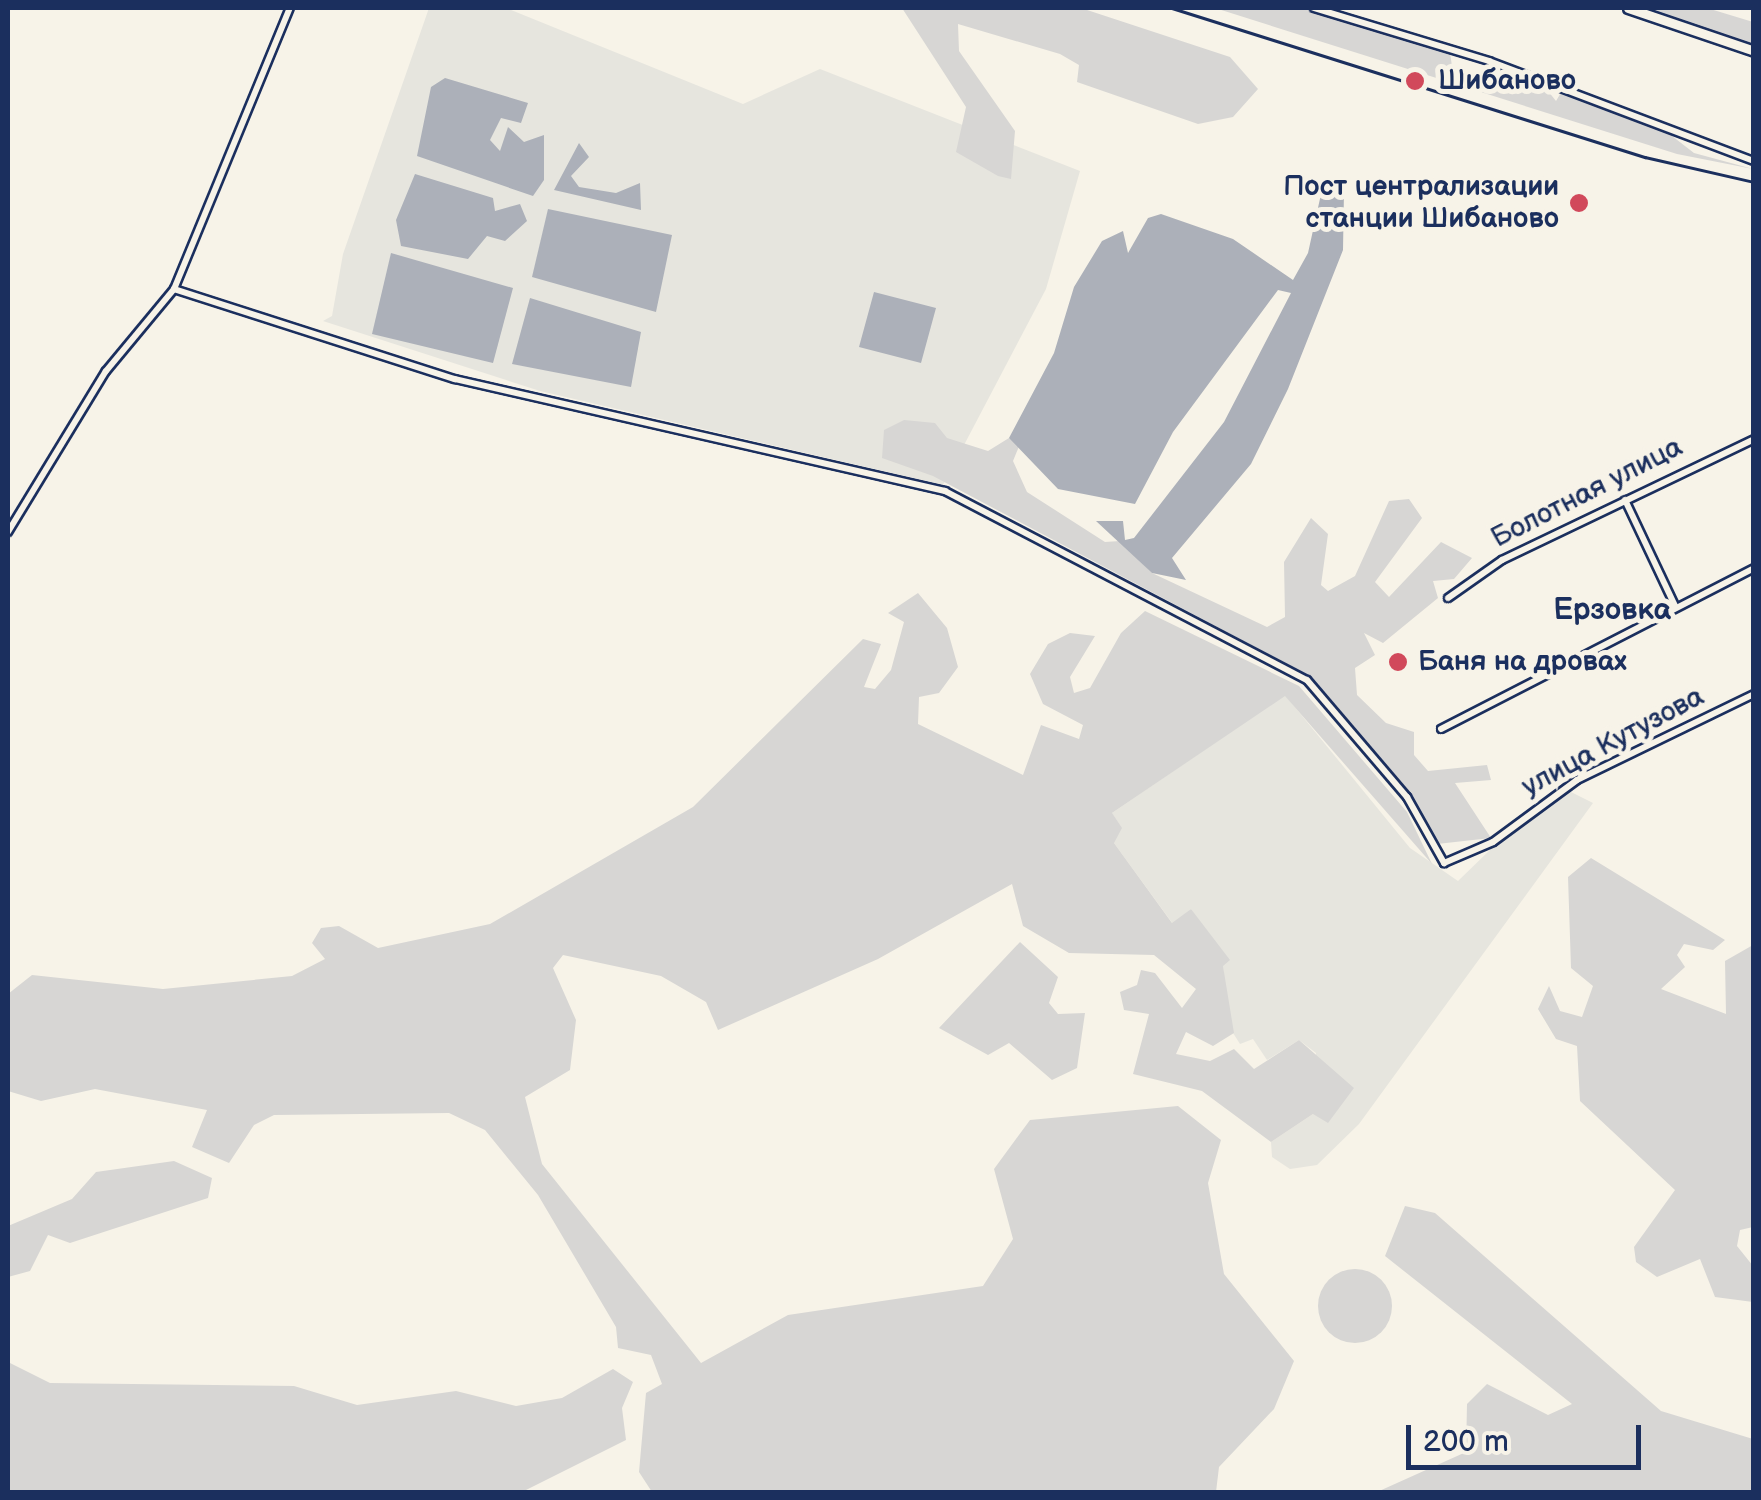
<!DOCTYPE html>
<html>
<head>
<meta charset="utf-8">
<style>
  body { margin:0 }
  #map { position:relative; width:1761px; height:1500px; overflow:hidden; background:#f7f3e8; font-family:"Balsamiq Sans",sans-serif }
  div>[style] { position:absolute }
  .built>* { inset:0; background:#e6e5de }
  .green>* { inset:0; background:#d7d6d4 }
  .round { border-radius:50% }
  .water>* { inset:0; background:#acb0b9 }
  .roads { filter:drop-shadow(2px 0 #1b2f5e) drop-shadow(-2px 0 #1b2f5e) drop-shadow(0 2px #1b2f5e) drop-shadow(0 -2px #1b2f5e) }
  .street>* { height:6px; margin:-3px; padding:0 3px; transform-origin:3px; border-radius:3px; background:#f7f3e8 }
  .secondary>* { height:9px; margin:-4.5px; padding:0 4.5px; transform-origin:4.5px; border-radius:4.5px; background:#f7f3e8 }
  .rail>* { height:2.5px; margin:-1.25px; padding:0 1.25px; transform-origin:1.25px; border-radius:1.25px; background:#1b2f5e }
  .dots>* { width:28px; height:28px; translate:-50% -50%; box-sizing:border-box; border:5px solid #f7f3e8; border-radius:50% }
  span { translate:-50% -50%; white-space:nowrap; text-align:center; line-height:1.15; -webkit-text-stroke:10px #f7f3e8; paint-order:stroke }
  .poi-label { font-size:28px; color:#1b2f5e; font-weight:700 }
  .left { translate:0 -50%; text-align:left }
  .right { translate:-100% -50%; text-align:right }
  .street-label { font-size:28px; color:#1b2f5e }
  .neighbourhood-label { font-size:30px; color:#1b2f5e; font-weight:700 }
  .frame { position:absolute; inset:0; border:10px solid #1b2f5e; pointer-events:none }
  .scale { position:absolute; left:1406px; top:1425px; width:235px; height:45px; box-sizing:border-box; border:5px solid #1b2f5e; border-top:0; padding-left:12px; font-size:30px; line-height:35px; white-space:nowrap; color:#1b2f5e; -webkit-text-stroke:8px #f7f3e8; paint-order:stroke }
</style>
</head>
<body>
<div id="map">
  <div class="built">
    <i style="clip-path:polygon(429px 8px,506px 8px,743px 104px,820px 69px,1080px 171px,1046px 289px,943px 485px,540px 391px,323px 321px,332px 316px,343px 254px)"></i>
    <i style="clip-path:polygon(1285px 695px,1410px 848px,1458px 881px,1529px 812px,1567px 790px,1593px 803px,1359px 1124px,1317px 1165px,1290px 1169px,1272px 1157px,1271px 1142px,1313px 1114px,1316px 1053px,1299px 1040px,1267px 1060px,1253px 1039px,1240px 1044px,1228px 1025px,1223px 966px,1191px 909px,1173px 924px,1114px 843px,1112px 813px)"></i>
  </div>
  <div class="green">
    <i style="clip-path:polygon(902px 8px,1081px 8px,1230px 57px,1258px 89px,1233px 117px,1198px 124px,1077px 82px,1079px 65px,1060px 54px,958px 24px,959px 51px,1015px 131px,1011px 179px,998px 176px,956px 152px,966px 107px)"></i>
    <i style="clip-path:polygon(1215px 8px,1303px 8px,1382px 30px,1450px 53px,1452px 66px,1493px 83px,1521px 92px,1544px 86px,1556px 101px,1562px 91px,1663px 129px,1694px 153px,1753px 169px,1677px 154px)"></i>
    <i style="clip-path:polygon(1646px 8px,1707px 8px,1753px 22px,1753px 44px)"></i>
    <i style="clip-path:polygon(904px 420px,935px 423px,947px 438px,988px 451px,1009px 438px,1020px 444px,1013px 461px,1027px 492px,1105px 542px,1120px 541px,1152px 573px,1267px 627px,1285px 617px,1284px 562px,1311px 518px,1328px 534px,1321px 585px,1328px 591px,1355px 576px,1389px 501px,1409px 499px,1422px 518px,1375px 582px,1389px 597px,1441px 542px,1472px 558px,1454px 579px,1433px 581px,1438px 598px,1383px 643px,1364px 633px,1375px 655px,1355px 668px,1357px 695px,1386px 723px,1414px 732px,1414px 755px,1428px 771px,1487px 765px,1491px 780px,1455px 783px,1491px 838px,1437px 844px,1406px 791px,1308px 675px,933px 476px,882px 458px,884px 430px)"></i>
    <i style="clip-path:polygon(918px 593px,947px 628px,958px 667px,939px 693px,919px 697px,918px 724px,1023px 775px,1041px 725px,1079px 739px,1083px 725px,1043px 704px,1030px 674px,1048px 644px,1070px 633px,1095px 636px,1070px 677px,1074px 693px,1090px 688px,1121px 633px,1145px 611px,1299px 686px,1407px 812px,1432px 864px,1285px 696px,1112px 813px,1122px 828px,1114px 843px,1172px 923px,1191px 909px,1230px 960px,1223px 966px,1234px 1033px,1213px 1046px,1186px 1032px,1176px 1054px,1210px 1061px,1234px 1049px,1254px 1069px,1299px 1040px,1354px 1088px,1328px 1123px,1313px 1114px,1271px 1142px,1202px 1091px,1133px 1074px,1149px 1014px,1124px 1010px,1120px 992px,1137px 985px,1141px 970px,1155px 973px,1182px 1008px,1196px 989px,1154px 955px,1069px 953px,1023px 926px,1012px 884px,878px 959px,718px 1030px,706px 1002px,661px 976px,563px 955px,553px 968px,576px 1020px,570px 1070px,525px 1097px,542px 1164px,701px 1363px,788px 1315px,983px 1286px,1013px 1239px,994px 1169px,1030px 1120px,1178px 1106px,1221px 1140px,1208px 1183px,1224px 1274px,1294px 1361px,1274px 1409px,1219px 1467px,1216px 1492px,652px 1492px,639px 1472px,646px 1393px,662px 1384px,651px 1355px,618px 1348px,616px 1327px,538px 1195px,485px 1130px,449px 1113px,274px 1115px,254px 1125px,229px 1163px,192px 1147px,207px 1110px,95px 1089px,41px 1101px,8px 1091px,8px 994px,32px 975px,163px 989px,292px 976px,325px 959px,312px 943px,321px 928px,339px 926px,378px 948px,490px 924px,693px 807px,863px 639px,881px 644px,864px 687px,875px 689px,891px 670px,904px 622px,888px 613px)"></i>
    <i style="clip-path:polygon(1591px 858px,1725px 940px,1713px 950px,1684px 944px,1677px 955px,1685px 967px,1661px 989px,1726px 1014px,1725px 961px,1753px 945px,1753px 1227px,1740px 1230px,1737px 1246px,1753px 1266px,1753px 1302px,1715px 1297px,1700px 1259px,1657px 1277px,1636px 1262px,1634px 1247px,1675px 1190px,1580px 1101px,1577px 1046px,1556px 1039px,1538px 1009px,1549px 986px,1560px 1011px,1582px 1017px,1593px 986px,1571px 968px,1568px 877px)"></i>
    <i style="clip-path:polygon(1020px 942px,1058px 977px,1049px 1003px,1058px 1014px,1085px 1013px,1077px 1068px,1052px 1080px,1009px 1043px,988px 1055px,939px 1028px)"></i>
    <i style="clip-path:polygon(174px 1161px,212px 1178px,208px 1198px,70px 1243px,48px 1235px,30px 1271px,8px 1277px,8px 1226px,72px 1199px,96px 1172px)"></i>
    <i style="clip-path:polygon(1405px 1206px,1435px 1213px,1661px 1411px,1753px 1439px,1753px 1492px,1377px 1492px,1466px 1452px,1467px 1404px,1487px 1384px,1548px 1415px,1572px 1404px,1385px 1256px)"></i>
    <i class="round" style="left:1318px;top:1269px;width:74px;height:74px"></i>
    <i style="clip-path:polygon(8px 1362px,50px 1383px,294px 1386px,357px 1405px,456px 1391px,516px 1406px,562px 1398px,613px 1369px,633px 1382px,622px 1408px,626px 1440px,522px 1492px,8px 1492px)"></i>
  </div>
  <div class="water">
    <i style="clip-path:polygon(445px 78px,528px 103px,521px 123px,501px 118px,490px 140px,500px 151px,508px 127px,524px 142px,544px 135px,544px 180px,533px 196px,417px 156px,431px 87px)"></i>
    <i style="clip-path:polygon(579px 143px,589px 157px,571px 176px,579px 187px,616px 193px,640px 183px,641px 210px,554px 190px)"></i>
    <i style="clip-path:polygon(415px 174px,493px 198px,495px 211px,520px 204px,527px 221px,505px 241px,487px 236px,468px 259px,401px 246px,396px 220px)"></i>
    <i style="clip-path:polygon(1325px 176px,1344px 191px,1343px 250px,1288px 389px,1251px 464px,1172px 558px,1186px 580px,1152px 573px,1096px 521px,1123px 521px,1125px 540px,1134px 538px,1224px 422px,1291px 293px,1278px 290px,1173px 432px,1135px 504px,1058px 489px,1009px 438px,1054px 353px,1074px 287px,1102px 241px,1123px 231px,1128px 253px,1148px 218px,1161px 214px,1233px 239px,1293px 280px,1308px 253px)"></i>
    <i style="clip-path:polygon(548px 209px,672px 235px,656px 312px,532px 277px)"></i>
    <i style="clip-path:polygon(391px 253px,513px 288px,493px 363px,372px 334px)"></i>
    <i style="clip-path:polygon(874px 292px,936px 308px,921px 363px,859px 347px)"></i>
    <i style="clip-path:polygon(530px 298px,641px 332px,631px 387px,512px 364px)"></i>
  </div>
  <div class="roads">
    <div class="street">
      <i style="left:1314px;top:8px;width:183px;rotate:16.8deg"></i>
      <i style="left:1489px;top:61px;width:283px;rotate:20.7deg"></i>
      <i style="left:174px;top:289px;width:295px;rotate:17.8deg"></i>
      <i style="left:455px;top:379px;width:503px;rotate:12.88deg"></i>
      <i style="left:945px;top:491px;width:408px;rotate:27.6deg"></i>
      <i style="left:1307px;top:680px;width:154px;rotate:49.5deg"></i>
      <i style="left:1407px;top:797px;width:76px;rotate:60.7deg"></i>
      <i style="left:1444px;top:863px;width:53px;rotate:-23.2deg"></i>
      <i style="left:1493px;top:842px;width:104px;rotate:-36.4deg"></i>
      <i style="left:1577px;top:780px;width:197px;rotate:-25.9deg"></i>
      <i style="left:1625px;top:500px;width:117px;rotate:64.7deg"></i>
      <i style="left:8px;top:532px;width:188px;rotate:-58.7deg"></i>
      <i style="left:106px;top:371px;width:107px;rotate:-50.3deg"></i>
      <i style="left:174px;top:289px;width:304px;rotate:-67.6deg"></i>
      <i style="left:1448px;top:598px;width:66px;rotate:-35.1deg"></i>
      <i style="left:1502px;top:560px;width:280px;rotate:-25.6deg"></i>
      <i style="left:1441px;top:729px;width:352px;rotate:-27.2deg"></i>
    </div>
    <div class="secondary">
      <i style="left:1628px;top:8px;width:133px;rotate:18.8deg"></i>
    </div>
  </div>
  <div class="rail">
    <i style="left:1172px;top:8px;width:496px;rotate:17.5deg"></i>
    <i style="left:1645px;top:157px;width:112px;rotate:12.9deg"></i>
  </div>
  <div class="dots">
    <i style="left:1415px;top:81px;background:#d1495b"></i>
    <i style="left:1579px;top:203px;background:#d1495b"></i>
    <i style="left:1398px;top:662px;background:#d1495b"></i>
  </div>
  <div class="poi-label">
    <span class="left" style="left:1438px;top:81px">Шибаново</span>
    <span class="right" style="left:1559px;top:203px">Пост централизации<br>станции Шибаново</span>
    <span class="left" style="left:1418px;top:662px">Баня на дровах</span>
  </div>
  <div class="street-label">
    <span style="left:1587px;top:493px;rotate:-27deg">Болотная улица</span>
    <span style="left:1613px;top:742px;rotate:-28deg">улица Кутузова</span>
  </div>
  <div class="neighbourhood-label">
    <span style="left:1612px;top:610px">Ерзовка</span>
  </div>
  <div class="frame"></div>
  <div class="scale">200 m</div>
</div>
</body>
</html>
